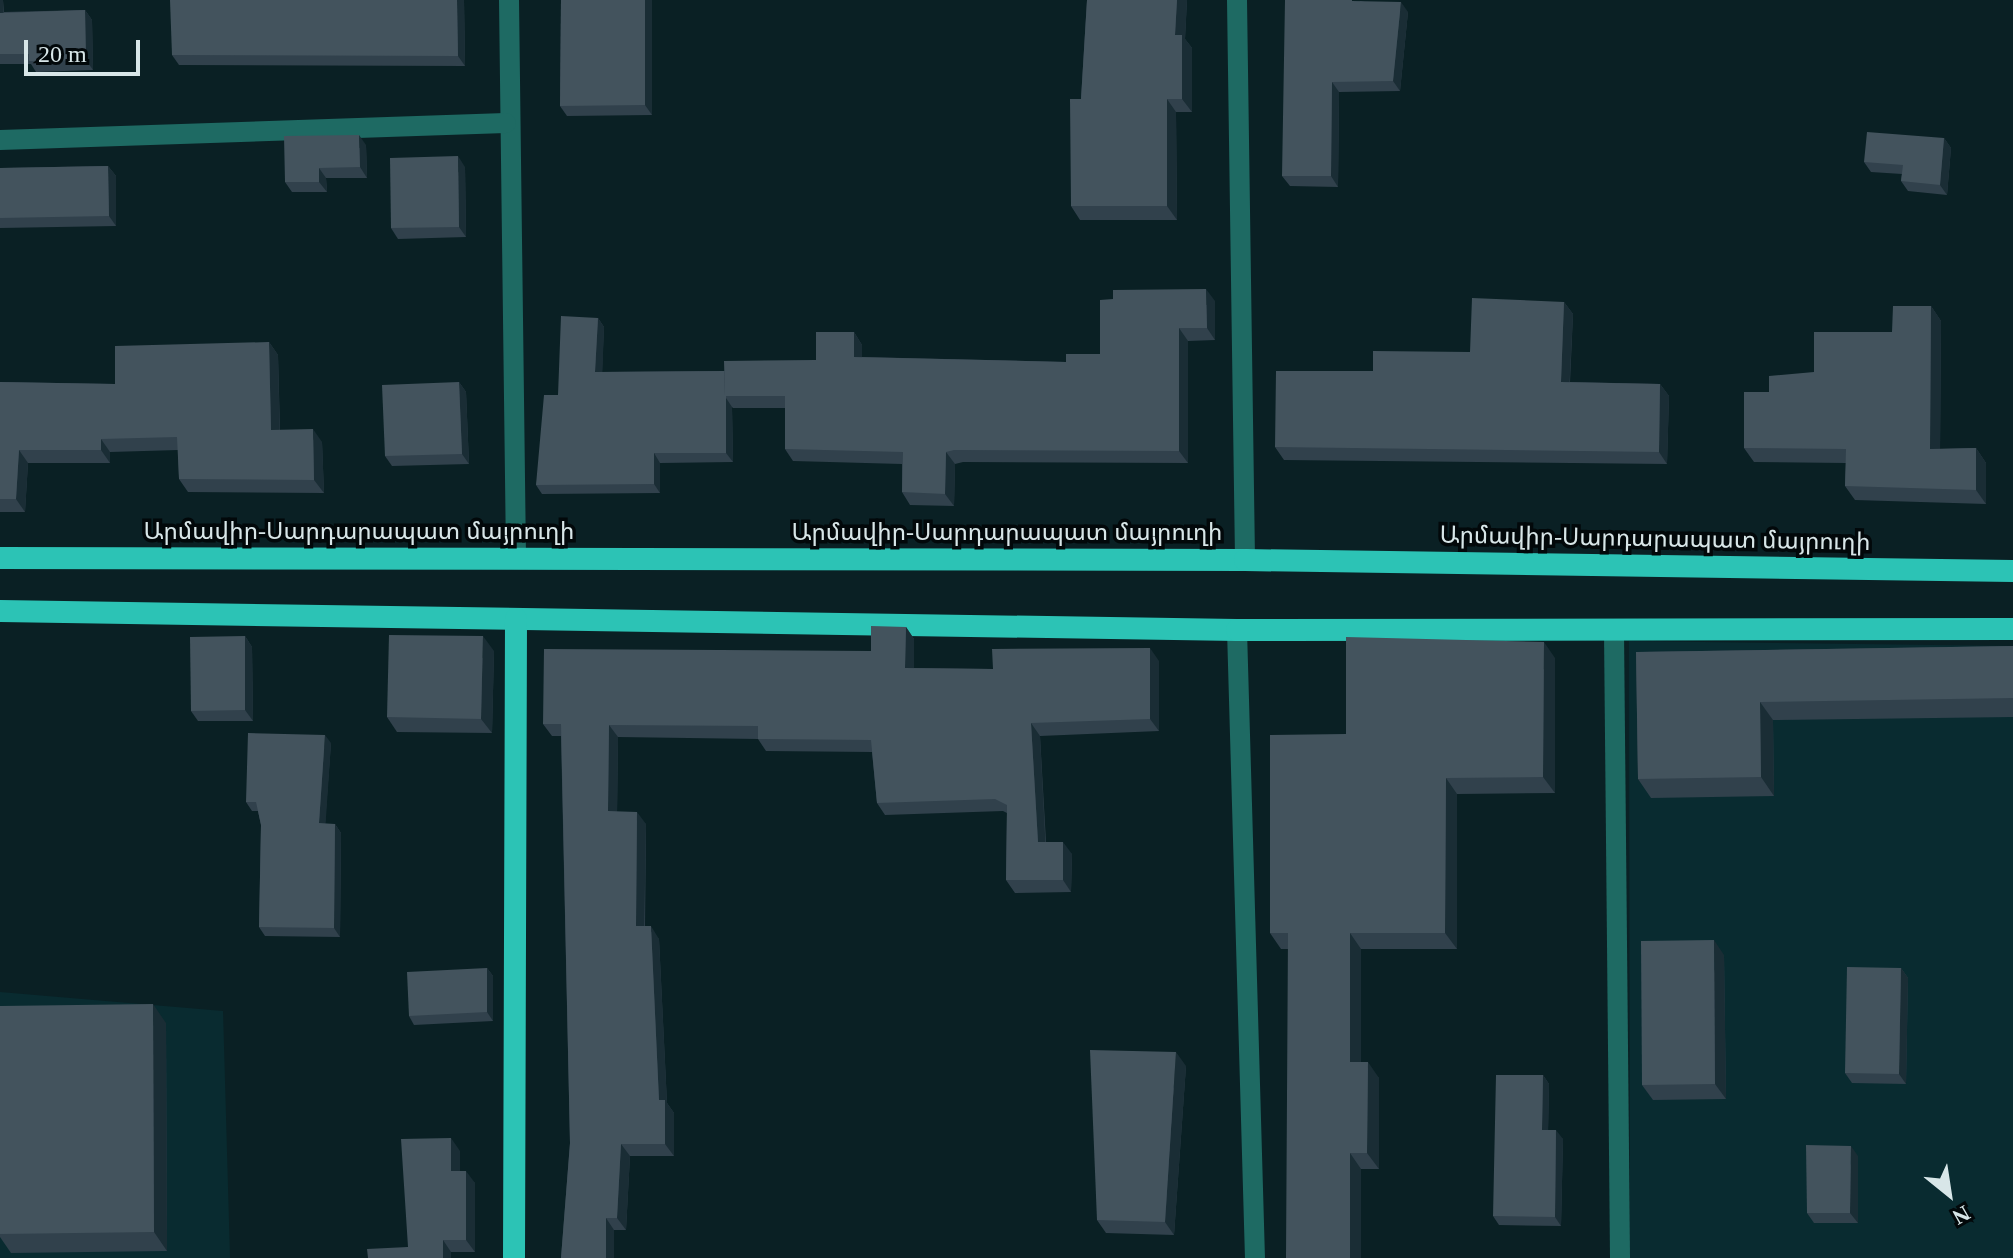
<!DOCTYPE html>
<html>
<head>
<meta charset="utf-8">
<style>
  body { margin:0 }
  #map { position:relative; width:2013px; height:1258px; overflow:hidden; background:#0a2024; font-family:"Times New Roman","Noto Sans Armenian",serif }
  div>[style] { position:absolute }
  .built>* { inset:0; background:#092b30 }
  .minor>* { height:20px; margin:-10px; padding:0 10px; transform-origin:10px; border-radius:10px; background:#1e6a63 }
  .trunk>* { height:22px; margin:-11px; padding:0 11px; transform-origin:11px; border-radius:11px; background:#2cc3b5 }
  .wall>* { inset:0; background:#31414c }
  .shaded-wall>* { inset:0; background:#1a2d35 }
  .building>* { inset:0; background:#43535d }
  span { translate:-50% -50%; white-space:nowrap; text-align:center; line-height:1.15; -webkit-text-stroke:7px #02080a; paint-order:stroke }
  .street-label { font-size:24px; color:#d8e6e8 }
  .north { position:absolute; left:1909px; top:1154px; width:80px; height:80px; -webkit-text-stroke:6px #02080a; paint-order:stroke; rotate:150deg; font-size:22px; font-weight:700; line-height:32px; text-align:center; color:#d8e6e8 }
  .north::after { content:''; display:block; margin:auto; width:28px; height:36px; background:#d8e6e8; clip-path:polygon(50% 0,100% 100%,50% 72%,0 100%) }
  .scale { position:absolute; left:24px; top:40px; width:116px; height:36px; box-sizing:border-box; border:4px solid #d8e6e8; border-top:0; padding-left:10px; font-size:24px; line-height:28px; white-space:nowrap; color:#d8e6e8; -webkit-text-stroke:6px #02080a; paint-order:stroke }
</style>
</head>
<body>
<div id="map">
  <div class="built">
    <i style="clip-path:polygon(1629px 641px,2013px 646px,2013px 1258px,1630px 1258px)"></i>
    <i style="clip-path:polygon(0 992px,223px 1011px,230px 1258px,0 1258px)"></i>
  </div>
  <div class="minor">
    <i style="left:509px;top:0;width:557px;rotate:89.28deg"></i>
    <i style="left:1237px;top:0;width:560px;rotate:89.18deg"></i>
    <i style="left:0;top:140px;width:506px;rotate:-1.92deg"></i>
    <i style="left:1237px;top:630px;width:628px;rotate:88.36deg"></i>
    <i style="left:1614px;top:631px;width:627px;rotate:89.45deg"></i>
  </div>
  <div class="trunk">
    <i style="left:0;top:558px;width:1245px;rotate:0.09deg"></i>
    <i style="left:1245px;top:560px;width:768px;rotate:0.82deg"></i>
    <i style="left:0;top:611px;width:1237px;rotate:0.88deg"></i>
    <i style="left:1237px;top:630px;width:776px;rotate:-0.07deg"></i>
    <i style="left:514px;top:1258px;width:639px;rotate:-89.82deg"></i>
  </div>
  <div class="wall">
    <i style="clip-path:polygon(0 0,3px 0,4px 12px,85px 10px,92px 20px,93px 70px,36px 72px,31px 64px,0 64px)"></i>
    <i style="clip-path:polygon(464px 0,465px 66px,179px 65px,172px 55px)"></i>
    <i style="clip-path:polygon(561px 0,652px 0,652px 115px,567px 116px,560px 106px)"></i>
    <i style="clip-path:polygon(1087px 0,1187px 0,1185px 39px,1192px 48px,1192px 112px,1176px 112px,1177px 220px,1080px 220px,1071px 206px,1081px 99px)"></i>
    <i style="clip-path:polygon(1360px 1px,1408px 12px,1400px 91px,1339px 92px,1338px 187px,1290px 186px,1282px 176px)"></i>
    <i style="clip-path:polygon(1944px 138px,1951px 148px,1947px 195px,1908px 191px,1901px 181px,1902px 174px,1871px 172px,1864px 162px)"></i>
    <i style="clip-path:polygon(366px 145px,367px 178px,326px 178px,327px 192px,292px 192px,285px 182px)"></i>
    <i style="clip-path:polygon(108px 166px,116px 176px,116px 226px,0 228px,0 168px)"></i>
    <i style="clip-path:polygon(465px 167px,466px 237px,398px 239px,391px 228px)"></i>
    <i style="clip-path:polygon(1215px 301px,1215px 340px,1188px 341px,1188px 463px,963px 462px,955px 464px,954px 506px,910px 505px,902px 492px,902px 464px,793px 461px,785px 449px,785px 408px,733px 408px,732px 407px,733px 462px,660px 463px,660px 493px,542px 494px,536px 485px,558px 395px,598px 318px,604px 327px,602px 372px,724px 371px,816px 360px,854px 332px,862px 345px,862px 357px,1066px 362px,1100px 354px)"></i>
    <i style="clip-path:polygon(1564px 302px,1573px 314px,1570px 382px,1660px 384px,1669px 396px,1667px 464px,1284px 460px,1275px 447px,1373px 371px,1470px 352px)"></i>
    <i style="clip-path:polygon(1931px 306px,1941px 321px,1940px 449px,1976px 448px,1986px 463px,1986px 504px,1855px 500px,1845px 486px,1846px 463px,1754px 462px,1744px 448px,1814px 372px,1892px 332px)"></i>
    <i style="clip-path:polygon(269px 342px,278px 355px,280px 430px,322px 442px,324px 493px,188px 492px,179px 479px,178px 450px,110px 452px,110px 463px,28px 463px,25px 512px,0 512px,0 382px,115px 384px)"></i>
    <i style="clip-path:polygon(459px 382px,466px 392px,469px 464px,392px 466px,385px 456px)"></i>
    <i style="clip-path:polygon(906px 627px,914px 639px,914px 668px,993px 669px,1159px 661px,1159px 731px,1040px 736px,1046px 842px,1072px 854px,1071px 892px,1015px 893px,1006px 880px,1007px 813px,1003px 811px,885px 815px,877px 803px,872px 752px,766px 751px,758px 739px,618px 737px,617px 812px,646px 824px,645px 926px,659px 939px,667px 1103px,674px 1113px,674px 1156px,630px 1156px,626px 1230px,614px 1230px,614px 1258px,561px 1258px,570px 1143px,561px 736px,552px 736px,543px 724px,871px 651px)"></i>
    <i style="clip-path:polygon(245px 636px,252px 647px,253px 721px,198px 721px,191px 711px)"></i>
    <i style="clip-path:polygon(2013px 646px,2013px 717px,1773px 720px,1774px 796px,1651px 798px,1638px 779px,1636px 652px)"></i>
    <i style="clip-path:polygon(494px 651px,492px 733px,397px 732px,387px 717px)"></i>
    <i style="clip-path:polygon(1555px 658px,1555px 793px,1457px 794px,1457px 949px,1361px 949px,1361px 1062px,1379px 1078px,1379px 1169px,1361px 1169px,1361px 1258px,1288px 949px,1281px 949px,1270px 933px)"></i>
    <i style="clip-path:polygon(331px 743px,325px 824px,335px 824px,341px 833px,340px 937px,265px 936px,259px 927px,261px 825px,258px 811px,252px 811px,246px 802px)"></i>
    <i style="clip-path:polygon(1724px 955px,1726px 1099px,1653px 1100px,1642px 1085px)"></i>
    <i style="clip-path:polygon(487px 968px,493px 976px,493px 1021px,414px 1025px,409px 1016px)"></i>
    <i style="clip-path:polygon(1901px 968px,1908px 978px,1906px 1084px,1852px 1083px,1845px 1073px)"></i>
    <i style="clip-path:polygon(0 1006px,166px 1023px,167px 1251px,11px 1253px,0 1237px)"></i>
    <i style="clip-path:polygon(1186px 1066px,1174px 1235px,1106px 1233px,1097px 1220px)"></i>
    <i style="clip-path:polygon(1543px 1075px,1549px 1084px,1548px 1130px,1563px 1139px,1561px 1226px,1499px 1225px,1493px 1216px)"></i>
    <i style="clip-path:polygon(460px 1151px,460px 1171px,475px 1183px,475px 1252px,451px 1252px,451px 1258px,368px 1258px,408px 1247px)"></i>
    <i style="clip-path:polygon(1858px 1156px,1858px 1223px,1814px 1223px,1807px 1213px)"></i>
  </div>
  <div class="shaded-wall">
    <i style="clip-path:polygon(0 0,3px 0,4px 23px,0 18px)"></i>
    <i style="clip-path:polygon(457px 0,464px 0,465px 66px,458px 56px)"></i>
    <i style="clip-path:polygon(645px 0,652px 0,652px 115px,645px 105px)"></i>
    <i style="clip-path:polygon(1177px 0,1187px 0,1185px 39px,1192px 48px,1192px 112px,1182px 99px,1175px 35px)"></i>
    <i style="clip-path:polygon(1401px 2px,1408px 12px,1400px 91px,1393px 81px)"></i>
    <i style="clip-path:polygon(85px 10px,92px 20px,93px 70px,86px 60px)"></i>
    <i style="clip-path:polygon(1332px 82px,1339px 92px,1338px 187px,1331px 176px)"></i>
    <i style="clip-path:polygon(1167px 99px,1176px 112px,1177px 220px,1167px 206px)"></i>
    <i style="clip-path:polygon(359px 135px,366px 145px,367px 178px,360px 167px)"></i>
    <i style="clip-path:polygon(1944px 138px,1951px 148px,1947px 195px,1940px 185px)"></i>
    <i style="clip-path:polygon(458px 156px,465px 167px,466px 237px,459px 227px)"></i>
    <i style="clip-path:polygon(108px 166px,116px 176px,116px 226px,109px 216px)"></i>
    <i style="clip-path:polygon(319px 168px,326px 178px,327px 192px,319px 182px)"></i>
    <i style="clip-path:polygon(1206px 289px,1215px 301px,1215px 340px,1207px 328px)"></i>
    <i style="clip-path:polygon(1564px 302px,1573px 314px,1569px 394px,1561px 382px)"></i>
    <i style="clip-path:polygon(1931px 306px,1941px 321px,1940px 463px,1930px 449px)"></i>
    <i style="clip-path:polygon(598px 318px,604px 327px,602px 382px,595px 372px)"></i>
    <i style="clip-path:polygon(1179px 328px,1188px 341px,1188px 463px,1179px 451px)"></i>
    <i style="clip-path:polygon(854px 332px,862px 345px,862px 369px,854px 357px)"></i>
    <i style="clip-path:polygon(269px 342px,278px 355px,280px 443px,271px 430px)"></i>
    <i style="clip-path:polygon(459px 382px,466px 392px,469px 464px,462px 454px)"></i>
    <i style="clip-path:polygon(1660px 384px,1669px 396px,1667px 464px,1659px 452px)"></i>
    <i style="clip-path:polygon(726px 398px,732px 407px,733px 462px,726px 453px)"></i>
    <i style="clip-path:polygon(313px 429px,322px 442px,324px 493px,314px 480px)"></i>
    <i style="clip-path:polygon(101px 439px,110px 452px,110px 463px,101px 450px)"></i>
    <i style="clip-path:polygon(1976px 448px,1986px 463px,1986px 504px,1976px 490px)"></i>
    <i style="clip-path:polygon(19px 450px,28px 463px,25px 512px,16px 499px)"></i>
    <i style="clip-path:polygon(946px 452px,955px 464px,954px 506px,945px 494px)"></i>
    <i style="clip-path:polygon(654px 453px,660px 463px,660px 493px,654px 484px)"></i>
    <i style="clip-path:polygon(906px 627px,914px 639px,914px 680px,905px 668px)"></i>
    <i style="clip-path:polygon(245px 636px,252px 647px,253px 721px,245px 710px)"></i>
    <i style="clip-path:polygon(483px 636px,494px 651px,492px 733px,481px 719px)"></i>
    <i style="clip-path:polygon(1544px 642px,1555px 658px,1555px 793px,1543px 777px)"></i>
    <i style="clip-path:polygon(1150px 648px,1159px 661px,1159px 731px,1150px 719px)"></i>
    <i style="clip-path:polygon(1760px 702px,1773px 720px,1774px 796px,1761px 777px)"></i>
    <i style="clip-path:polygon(1031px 723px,1040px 736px,1046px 854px,1038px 842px)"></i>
    <i style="clip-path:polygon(609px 725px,618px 737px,617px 824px,608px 811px)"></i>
    <i style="clip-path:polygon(325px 735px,331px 743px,325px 832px,319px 823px)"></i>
    <i style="clip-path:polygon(1446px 778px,1457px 794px,1457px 949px,1445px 933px)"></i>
    <i style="clip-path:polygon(637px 812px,646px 824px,644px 939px,636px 926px)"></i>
    <i style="clip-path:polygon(335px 824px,341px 833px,340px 937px,334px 928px)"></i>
    <i style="clip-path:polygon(1063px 842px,1072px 854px,1071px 892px,1063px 880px)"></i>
    <i style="clip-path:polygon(651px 926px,659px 939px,667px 1103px,674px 1113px,674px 1156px,665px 1144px,659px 1100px)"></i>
    <i style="clip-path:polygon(1350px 933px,1361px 949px,1361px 1078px,1350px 1062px)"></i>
    <i style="clip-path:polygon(1714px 940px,1724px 955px,1726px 1099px,1715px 1084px)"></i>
    <i style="clip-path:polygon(487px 968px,493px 976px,493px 1021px,487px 1012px)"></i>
    <i style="clip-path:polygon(1901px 968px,1908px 978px,1906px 1084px,1899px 1074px)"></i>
    <i style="clip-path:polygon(153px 1004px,166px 1023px,167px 1251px,154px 1232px)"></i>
    <i style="clip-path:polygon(1176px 1052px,1186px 1066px,1174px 1235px,1165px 1222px)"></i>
    <i style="clip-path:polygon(1368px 1062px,1379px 1078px,1379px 1169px,1367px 1153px)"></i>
    <i style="clip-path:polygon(1543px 1075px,1549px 1084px,1548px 1139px,1542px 1130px)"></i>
    <i style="clip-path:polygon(1556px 1130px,1563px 1139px,1561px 1226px,1555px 1217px)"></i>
    <i style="clip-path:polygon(451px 1138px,460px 1151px,460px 1183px,451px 1171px)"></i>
    <i style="clip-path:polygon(621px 1144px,630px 1156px,626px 1230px,617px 1218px)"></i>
    <i style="clip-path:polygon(1851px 1146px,1858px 1156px,1858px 1223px,1850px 1213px)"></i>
    <i style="clip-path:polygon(1350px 1153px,1361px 1169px,1361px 1258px,1350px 1258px)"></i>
    <i style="clip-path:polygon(466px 1171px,475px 1183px,475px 1252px,466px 1240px)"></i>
    <i style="clip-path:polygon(606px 1218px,614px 1230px,614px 1258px,606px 1258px)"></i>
    <i style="clip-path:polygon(443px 1240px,451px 1252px,451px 1258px,443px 1258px)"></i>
  </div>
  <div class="building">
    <i style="clip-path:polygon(170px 0,457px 0,458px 56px,172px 55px)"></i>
    <i style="clip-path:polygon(561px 0,645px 0,645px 105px,560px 106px)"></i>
    <i style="clip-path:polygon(1087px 0,1177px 0,1175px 35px,1182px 35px,1182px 99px,1167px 99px,1167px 206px,1071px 206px,1070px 99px,1081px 99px)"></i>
    <i style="clip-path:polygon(1285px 0,1352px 0,1352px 1px,1401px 2px,1393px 81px,1332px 82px,1331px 176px,1282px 176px)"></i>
    <i style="clip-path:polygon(85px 10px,86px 60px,29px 61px,29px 54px,0 54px,0 13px)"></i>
    <i style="clip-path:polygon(1867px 132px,1944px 138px,1940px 185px,1901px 181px,1903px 165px,1864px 162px)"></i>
    <i style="clip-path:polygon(359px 135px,360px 167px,319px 168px,319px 182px,285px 182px,284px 136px)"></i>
    <i style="clip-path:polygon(458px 156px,459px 227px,391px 228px,390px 158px)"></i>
    <i style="clip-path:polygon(108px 166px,109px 216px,0 218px,0 168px)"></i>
    <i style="clip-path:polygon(1206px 289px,1207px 328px,1179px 328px,1179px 451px,954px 450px,946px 452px,945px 494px,902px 492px,903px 452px,785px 449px,785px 396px,725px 396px,724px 361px,816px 360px,816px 332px,854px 332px,854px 357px,1066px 362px,1066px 354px,1100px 354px,1100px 300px,1113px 299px,1113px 290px)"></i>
    <i style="clip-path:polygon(1472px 298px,1564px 302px,1561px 382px,1660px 384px,1659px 452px,1275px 447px,1276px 371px,1373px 371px,1373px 351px,1470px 352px)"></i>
    <i style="clip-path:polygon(1893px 306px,1931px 306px,1930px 449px,1976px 448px,1976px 490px,1845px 486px,1846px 449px,1744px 448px,1744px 392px,1769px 392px,1769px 376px,1814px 372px,1814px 332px,1892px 332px)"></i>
    <i style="clip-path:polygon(561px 316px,598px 318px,595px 372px,724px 371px,725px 396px,726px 396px,726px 453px,654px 453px,654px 484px,536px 485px,544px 395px,558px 395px)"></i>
    <i style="clip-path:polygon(269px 342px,271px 430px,313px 429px,314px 480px,179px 479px,177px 437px,101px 439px,101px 450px,19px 450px,16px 499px,0 499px,0 382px,115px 384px,115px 346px)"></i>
    <i style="clip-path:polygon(459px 382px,462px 454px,385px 456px,382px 385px)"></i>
    <i style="clip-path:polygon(871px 626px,906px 627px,905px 668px,993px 669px,992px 649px,1150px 648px,1150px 719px,1031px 723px,1038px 842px,1063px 842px,1063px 880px,1006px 880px,1007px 805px,995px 799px,877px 803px,871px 740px,758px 739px,758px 726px,609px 725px,608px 811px,637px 812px,636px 926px,651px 926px,659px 1100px,665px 1100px,665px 1144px,621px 1144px,617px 1218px,606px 1218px,606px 1258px,561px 1258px,570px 1143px,561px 724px,543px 724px,544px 649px,871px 651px)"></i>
    <i style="clip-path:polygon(389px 635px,483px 636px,481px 719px,387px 717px)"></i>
    <i style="clip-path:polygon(245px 636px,245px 710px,191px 711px,190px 637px)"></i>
    <i style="clip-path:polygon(1346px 637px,1544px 642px,1543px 777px,1446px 778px,1445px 933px,1350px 933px,1350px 1062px,1368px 1062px,1367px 1153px,1350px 1153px,1350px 1258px,1286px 1258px,1288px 933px,1270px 933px,1270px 735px,1346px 734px)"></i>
    <i style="clip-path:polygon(2013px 646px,2013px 698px,1760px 702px,1761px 777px,1638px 779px,1636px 652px)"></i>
    <i style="clip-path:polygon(248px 733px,325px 735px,319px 823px,335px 824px,334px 928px,259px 927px,261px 825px,256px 802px,246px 802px)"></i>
    <i style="clip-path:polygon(1714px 940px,1715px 1084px,1642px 1085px,1641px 941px)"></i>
    <i style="clip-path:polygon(1847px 967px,1901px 968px,1899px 1074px,1845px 1073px)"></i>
    <i style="clip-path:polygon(487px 968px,487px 1012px,409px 1016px,407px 972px)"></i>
    <i style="clip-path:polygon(153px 1004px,154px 1232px,0 1234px,0 1006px)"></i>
    <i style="clip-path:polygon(1090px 1050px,1176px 1052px,1165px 1222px,1097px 1220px)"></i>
    <i style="clip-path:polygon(1496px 1075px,1543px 1075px,1542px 1130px,1556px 1130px,1555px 1217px,1493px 1216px)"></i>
    <i style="clip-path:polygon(451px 1138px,451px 1171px,466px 1171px,466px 1240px,443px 1240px,443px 1258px,368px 1258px,367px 1249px,408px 1247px,401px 1139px)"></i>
    <i style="clip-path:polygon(1806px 1145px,1851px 1146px,1850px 1213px,1807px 1213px)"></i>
  </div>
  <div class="street-label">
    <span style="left:359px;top:532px">Արմավիր-Սարդարապատ մայրուղի</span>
    <span style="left:1007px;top:533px">Արմավիր-Սարդարապատ մայրուղի</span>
    <span style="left:1655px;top:539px;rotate:1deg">Արմավիր-Սարդարապատ մայրուղի</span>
  </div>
  <div class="north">N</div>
  <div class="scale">20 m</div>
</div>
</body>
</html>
